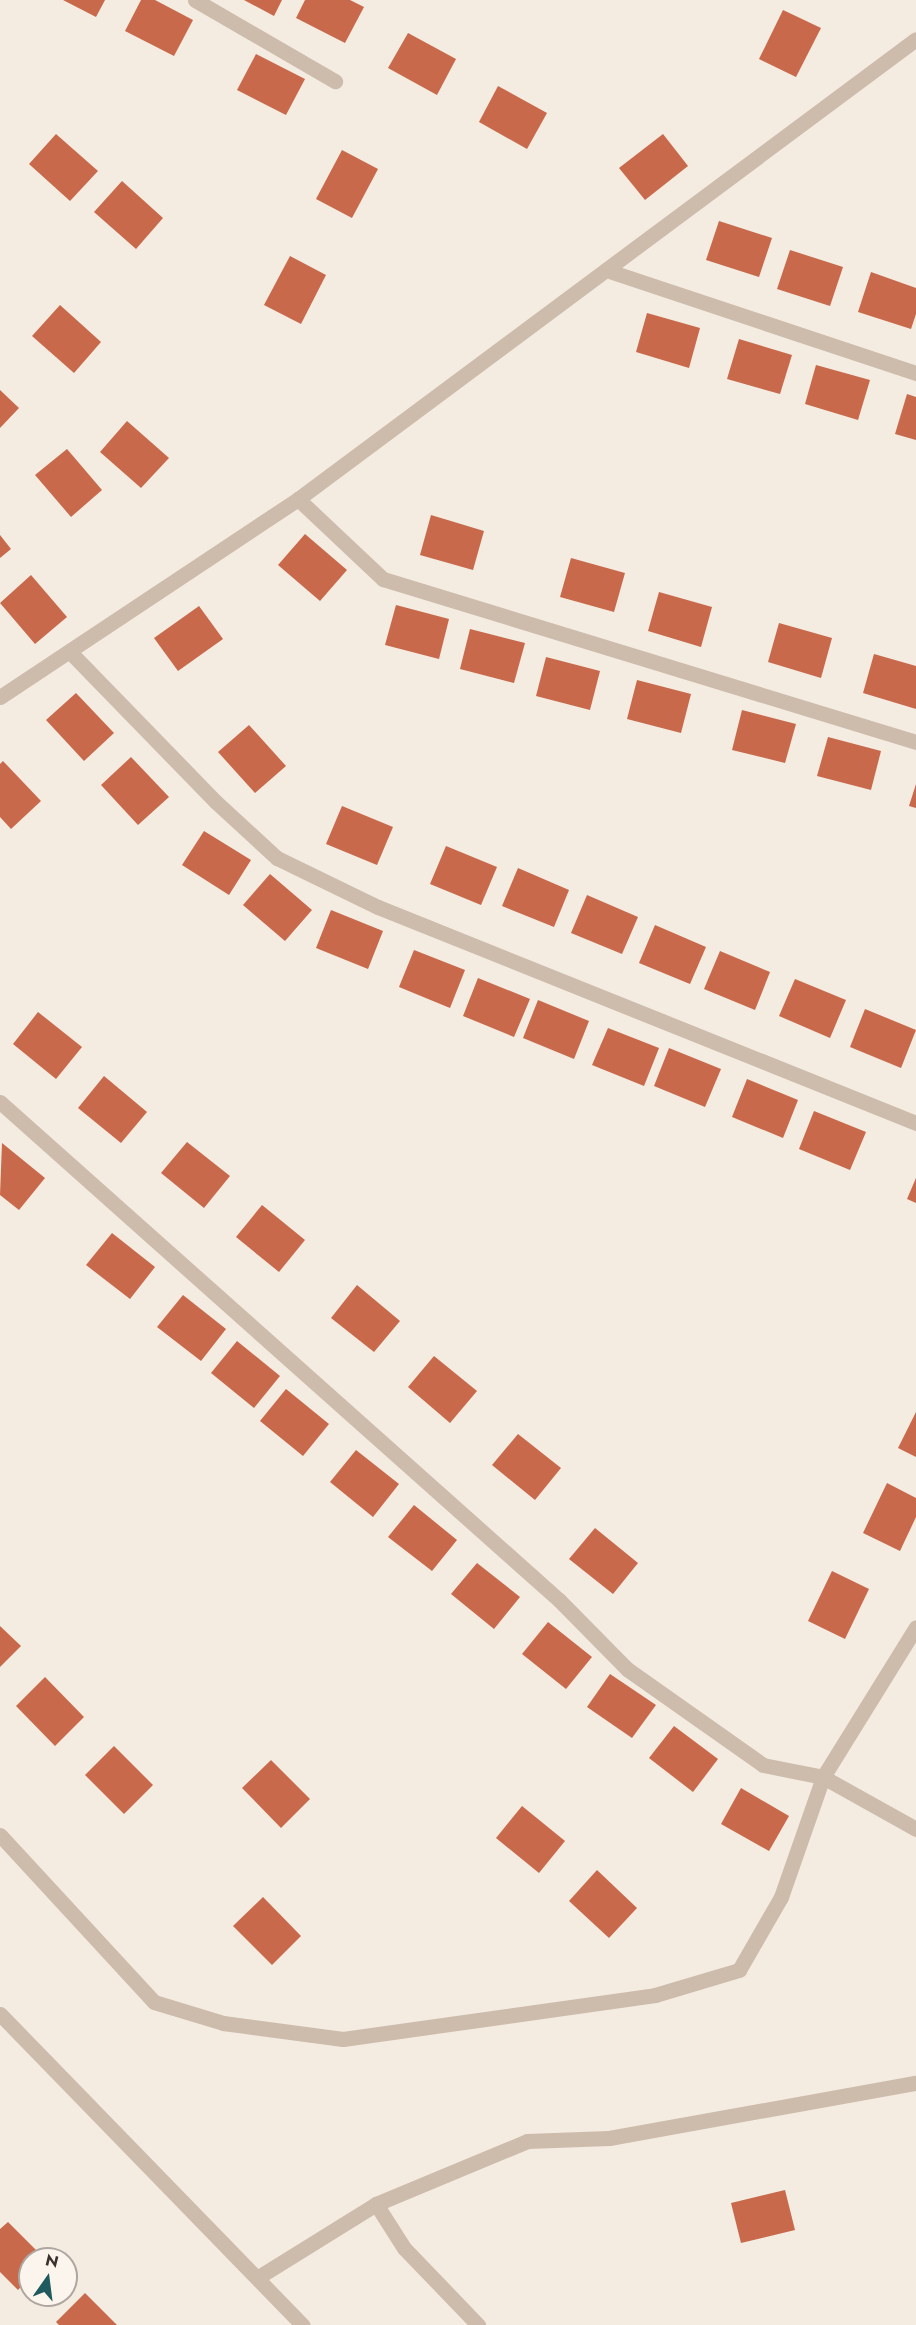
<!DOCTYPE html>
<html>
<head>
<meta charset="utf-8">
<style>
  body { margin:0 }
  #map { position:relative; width:916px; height:2325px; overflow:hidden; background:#f4ebe1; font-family:Jost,sans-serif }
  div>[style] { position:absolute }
  .building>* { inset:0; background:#c8694b }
  .street>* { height:15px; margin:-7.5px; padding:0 7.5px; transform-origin:7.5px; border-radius:7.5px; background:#cdbbac }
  span { translate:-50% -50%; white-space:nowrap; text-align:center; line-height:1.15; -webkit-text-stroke:4.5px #fbf5ee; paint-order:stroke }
  .north { position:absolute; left:18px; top:2247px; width:60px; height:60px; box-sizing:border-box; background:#fbf5ee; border:2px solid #aea6a0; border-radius:50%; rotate:14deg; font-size:16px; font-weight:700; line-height:24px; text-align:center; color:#3b302b }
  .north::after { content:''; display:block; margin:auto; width:21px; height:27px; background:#1f5a5e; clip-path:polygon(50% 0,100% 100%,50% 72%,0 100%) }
</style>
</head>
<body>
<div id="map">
  <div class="building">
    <i style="clip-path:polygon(63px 0,105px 0,96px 17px)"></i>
    <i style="clip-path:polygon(141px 0,155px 0,193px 20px,174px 56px,125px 31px)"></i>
    <i style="clip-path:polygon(244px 0,282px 0,274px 16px)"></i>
    <i style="clip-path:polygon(305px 0,350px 0,364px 7px,345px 43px,296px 18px)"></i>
    <i style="clip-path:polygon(783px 10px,821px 28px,796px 77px,759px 59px)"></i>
    <i style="clip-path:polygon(408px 33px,456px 59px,437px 95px,388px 68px)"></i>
    <i style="clip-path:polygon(256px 54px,305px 79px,286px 115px,237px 90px)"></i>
    <i style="clip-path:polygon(498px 86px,547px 113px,527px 149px,479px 122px)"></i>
    <i style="clip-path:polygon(56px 134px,98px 171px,70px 201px,29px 164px)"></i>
    <i style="clip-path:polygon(663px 134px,688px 166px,645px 200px,619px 168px)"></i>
    <i style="clip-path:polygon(342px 150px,378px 169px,352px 218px,316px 199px)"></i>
    <i style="clip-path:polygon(122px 181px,163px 218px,136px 249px,94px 212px)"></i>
    <i style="clip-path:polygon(719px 221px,772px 238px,759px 277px,706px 260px)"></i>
    <i style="clip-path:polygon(790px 250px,843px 267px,830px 306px,777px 289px)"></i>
    <i style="clip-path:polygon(290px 256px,326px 275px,301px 324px,264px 305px)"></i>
    <i style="clip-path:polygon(871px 272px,916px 288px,916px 314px,911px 329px,858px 312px)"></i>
    <i style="clip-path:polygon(60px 305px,101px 342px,74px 373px,32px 336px)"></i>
    <i style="clip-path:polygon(647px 313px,700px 328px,689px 368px,636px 352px)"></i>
    <i style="clip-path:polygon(739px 339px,792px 355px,780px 394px,727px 379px)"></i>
    <i style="clip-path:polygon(816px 365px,870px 380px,858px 420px,805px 404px)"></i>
    <i style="clip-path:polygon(0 390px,19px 408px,0 428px)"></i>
    <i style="clip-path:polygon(907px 394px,916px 397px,916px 440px,895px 434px)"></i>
    <i style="clip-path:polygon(127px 421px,169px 458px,141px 488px,100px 452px)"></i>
    <i style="clip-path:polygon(67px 449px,102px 490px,71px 517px,35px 475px)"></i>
    <i style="clip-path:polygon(431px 515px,484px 531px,473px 570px,420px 555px)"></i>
    <i style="clip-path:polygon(305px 534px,347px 570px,320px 601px,278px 565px)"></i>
    <i style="clip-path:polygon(0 535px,11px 549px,0 558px)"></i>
    <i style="clip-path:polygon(571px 558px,625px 573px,614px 612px,560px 597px)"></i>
    <i style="clip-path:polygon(31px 575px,67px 617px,35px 644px,0 603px)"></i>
    <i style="clip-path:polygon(659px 592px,712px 607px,701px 647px,648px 631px)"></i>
    <i style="clip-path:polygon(396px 605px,449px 619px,439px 659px,385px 645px)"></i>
    <i style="clip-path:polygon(199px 606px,223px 639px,178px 671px,154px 638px)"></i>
    <i style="clip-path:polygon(779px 623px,832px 638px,821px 678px,768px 662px)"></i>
    <i style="clip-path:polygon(470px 629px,525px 643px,514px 683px,460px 669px)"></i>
    <i style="clip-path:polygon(874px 654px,916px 666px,916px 709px,863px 693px)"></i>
    <i style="clip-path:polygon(546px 657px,600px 671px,590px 710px,536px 696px)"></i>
    <i style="clip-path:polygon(637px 680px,691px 694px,681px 733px,627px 719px)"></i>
    <i style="clip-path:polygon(76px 693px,114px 733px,84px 761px,46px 720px)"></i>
    <i style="clip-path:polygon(742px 710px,796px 724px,785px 763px,732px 750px)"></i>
    <i style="clip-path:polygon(249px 725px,286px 766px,255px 793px,218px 752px)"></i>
    <i style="clip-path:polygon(828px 737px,881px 751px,871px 790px,817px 776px)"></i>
    <i style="clip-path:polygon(131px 757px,169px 797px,138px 825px,101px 785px)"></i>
    <i style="clip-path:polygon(3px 761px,41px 801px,11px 829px,0 817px,0 764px)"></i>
    <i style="clip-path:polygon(916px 784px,916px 808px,909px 806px)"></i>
    <i style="clip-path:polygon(342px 806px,393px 827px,377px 865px,326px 844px)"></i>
    <i style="clip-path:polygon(204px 831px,251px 860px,229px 895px,182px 865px)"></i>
    <i style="clip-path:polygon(446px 846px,497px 867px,481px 905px,430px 884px)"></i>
    <i style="clip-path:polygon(518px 868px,569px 890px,554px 927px,502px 906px)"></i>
    <i style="clip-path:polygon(270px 874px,312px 910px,285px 941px,243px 905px)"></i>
    <i style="clip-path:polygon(587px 895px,638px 917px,622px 954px,571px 933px)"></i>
    <i style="clip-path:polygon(331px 910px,383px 931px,368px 969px,316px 948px)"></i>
    <i style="clip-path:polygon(655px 925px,706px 947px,690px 984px,639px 963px)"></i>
    <i style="clip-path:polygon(414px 950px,465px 970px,450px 1008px,399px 987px)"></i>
    <i style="clip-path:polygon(720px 951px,770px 972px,755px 1010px,704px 989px)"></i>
    <i style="clip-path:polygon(478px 978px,530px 999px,514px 1037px,463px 1016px)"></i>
    <i style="clip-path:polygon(795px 979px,846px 1000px,830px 1038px,779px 1016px)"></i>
    <i style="clip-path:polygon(538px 1000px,589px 1021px,574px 1059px,523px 1038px)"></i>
    <i style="clip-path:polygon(865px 1009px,916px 1030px,901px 1068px,850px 1047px)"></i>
    <i style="clip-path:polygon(38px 1012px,82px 1047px,56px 1079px,13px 1044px)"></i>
    <i style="clip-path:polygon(608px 1028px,659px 1048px,644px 1086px,592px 1065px)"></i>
    <i style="clip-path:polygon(669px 1048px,721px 1069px,705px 1107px,654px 1086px)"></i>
    <i style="clip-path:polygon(104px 1076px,147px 1112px,121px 1143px,78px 1108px)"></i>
    <i style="clip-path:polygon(747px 1079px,798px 1100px,783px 1138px,732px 1117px)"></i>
    <i style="clip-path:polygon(814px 1111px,866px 1132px,850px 1170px,799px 1149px)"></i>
    <i style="clip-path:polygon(187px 1142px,230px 1176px,204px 1208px,161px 1173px)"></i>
    <i style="clip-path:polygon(2px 1143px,45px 1178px,19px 1210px,0 1195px)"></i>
    <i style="clip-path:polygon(916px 1178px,916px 1203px,907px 1199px)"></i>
    <i style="clip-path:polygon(262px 1205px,305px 1240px,279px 1272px,236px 1237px)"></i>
    <i style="clip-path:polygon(112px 1233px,155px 1267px,130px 1299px,86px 1265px)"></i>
    <i style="clip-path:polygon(357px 1285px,400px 1321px,374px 1352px,331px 1318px)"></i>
    <i style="clip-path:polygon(183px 1295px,226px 1329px,201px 1361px,157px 1327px)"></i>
    <i style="clip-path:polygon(237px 1341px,280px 1376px,254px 1408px,211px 1373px)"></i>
    <i style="clip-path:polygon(434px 1356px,477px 1391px,450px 1423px,408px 1387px)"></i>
    <i style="clip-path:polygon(286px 1389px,329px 1424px,303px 1456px,260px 1421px)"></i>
    <i style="clip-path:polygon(916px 1412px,916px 1457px,898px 1448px)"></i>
    <i style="clip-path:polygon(518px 1434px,561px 1468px,535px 1500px,492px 1465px)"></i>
    <i style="clip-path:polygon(356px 1450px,399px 1484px,373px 1517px,330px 1482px)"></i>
    <i style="clip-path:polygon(887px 1483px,916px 1498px,916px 1517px,900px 1551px,863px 1533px)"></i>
    <i style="clip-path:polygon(414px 1505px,457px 1540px,432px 1571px,388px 1537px)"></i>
    <i style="clip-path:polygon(595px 1528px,638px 1563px,613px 1594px,569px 1559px)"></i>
    <i style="clip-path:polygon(477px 1563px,520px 1597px,494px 1629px,451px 1594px)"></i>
    <i style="clip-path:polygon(832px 1571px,869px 1589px,845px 1639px,808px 1621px)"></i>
    <i style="clip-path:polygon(548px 1622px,592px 1657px,566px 1689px,522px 1654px)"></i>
    <i style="clip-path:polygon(0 1626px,21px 1646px,0 1667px)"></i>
    <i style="clip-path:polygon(610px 1674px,656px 1705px,632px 1738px,587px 1707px)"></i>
    <i style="clip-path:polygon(45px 1677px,84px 1717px,55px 1746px,16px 1706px)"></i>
    <i style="clip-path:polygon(674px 1726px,718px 1759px,693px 1792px,649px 1758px)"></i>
    <i style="clip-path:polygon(114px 1746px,153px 1785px,124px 1814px,85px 1775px)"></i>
    <i style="clip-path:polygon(271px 1760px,310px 1799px,281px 1828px,242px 1788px)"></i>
    <i style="clip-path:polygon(741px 1788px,789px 1816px,769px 1851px,721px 1824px)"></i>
    <i style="clip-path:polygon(522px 1806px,565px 1841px,539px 1873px,496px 1838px)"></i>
    <i style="clip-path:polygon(597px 1870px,637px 1908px,609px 1938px,569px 1901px)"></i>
    <i style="clip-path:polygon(263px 1897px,301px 1936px,272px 1965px,233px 1926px)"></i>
    <i style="clip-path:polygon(785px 2190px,795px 2230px,741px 2243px,731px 2203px)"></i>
    <i style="clip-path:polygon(8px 2222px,45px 2259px,30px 2259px,30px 2277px,18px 2290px,0 2272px,0 2229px)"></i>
    <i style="clip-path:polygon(85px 2293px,117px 2325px,59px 2325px,56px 2322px)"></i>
  </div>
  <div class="street">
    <i style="left:195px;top:0;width:162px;rotate:30.1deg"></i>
    <i style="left:606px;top:270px;width:327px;rotate:18.4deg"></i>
    <i style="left:298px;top:499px;width:117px;rotate:43.3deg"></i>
    <i style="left:383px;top:579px;width:557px;rotate:17deg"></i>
    <i style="left:71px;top:653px;width:208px;rotate:45.8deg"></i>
    <i style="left:216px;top:802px;width:83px;rotate:42.6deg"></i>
    <i style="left:277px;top:858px;width:112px;rotate:25.9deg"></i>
    <i style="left:378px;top:907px;width:580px;rotate:21.87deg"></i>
    <i style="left:0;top:697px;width:358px;rotate:-33.6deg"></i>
    <i style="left:298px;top:499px;width:770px;rotate:-36.66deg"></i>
    <i style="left:0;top:1102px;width:749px;rotate:41.7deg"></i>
    <i style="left:559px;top:1600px;width:97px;rotate:45.4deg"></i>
    <i style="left:627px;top:1669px;width:166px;rotate:35.2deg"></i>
    <i style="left:763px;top:1765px;width:61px;rotate:11.3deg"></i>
    <i style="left:823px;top:1777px;width:107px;rotate:29.2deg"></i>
    <i style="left:0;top:1835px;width:227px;rotate:47.3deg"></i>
    <i style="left:154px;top:2002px;width:72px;rotate:16.9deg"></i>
    <i style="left:223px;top:2023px;width:121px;rotate:7.6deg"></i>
    <i style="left:343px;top:2039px;width:315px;rotate:-8deg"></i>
    <i style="left:655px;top:1995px;width:88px;rotate:-16.6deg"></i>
    <i style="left:739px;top:1970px;width:84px;rotate:-60.1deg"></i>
    <i style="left:781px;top:1897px;width:127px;rotate:-70.7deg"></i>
    <i style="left:823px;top:1777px;width:176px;rotate:-58.2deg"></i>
    <i style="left:0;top:2014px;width:434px;rotate:45.8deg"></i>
    <i style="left:376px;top:2204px;width:52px;rotate:57.5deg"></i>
    <i style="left:404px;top:2248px;width:107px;rotate:46.1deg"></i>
    <i style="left:257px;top:2278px;width:140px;rotate:-31.9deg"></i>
    <i style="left:376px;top:2204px;width:164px;rotate:-22.6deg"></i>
    <i style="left:527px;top:2141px;width:82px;rotate:-2.1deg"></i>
    <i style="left:609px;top:2138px;width:312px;rotate:-10.2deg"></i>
  </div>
  <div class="north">N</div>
</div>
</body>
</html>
